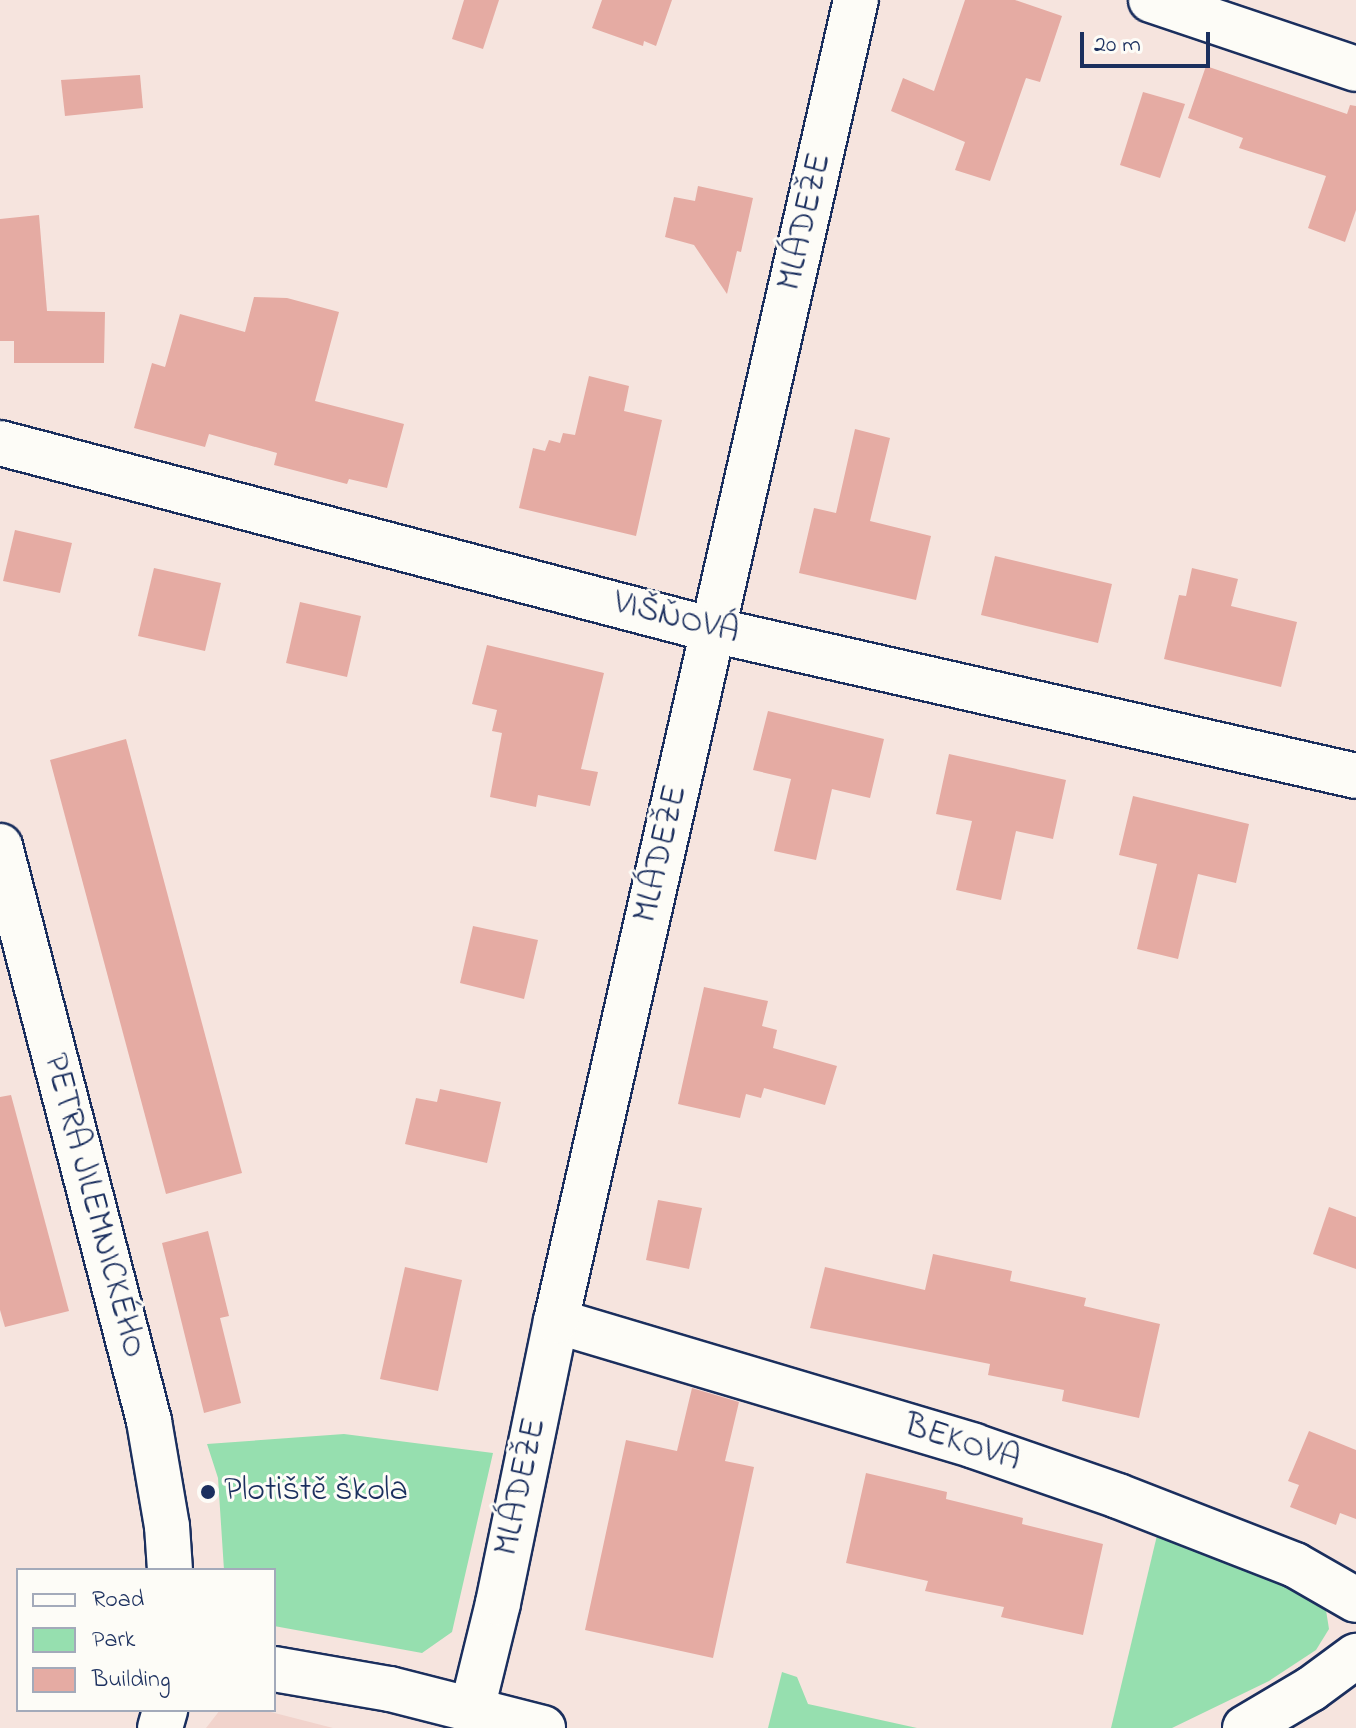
<!DOCTYPE html>
<html>
<head>
<meta charset="utf-8">
<style>
  body { margin:0 }
  #map { position:relative; width:1356px; height:1728px; overflow:hidden; background:#f6e4de; font-family:"Indie Flower",sans-serif }
  div>[style] { position:absolute }
  .built>* { inset:0; background:#f1d3cc }
  .green>* { inset:0; background:#96dfaf }
  .building>* { inset:0; background:#e5aba3 }
  .roads { filter:drop-shadow(2px 0 #1b2f5e) drop-shadow(-2px 0 #1b2f5e) drop-shadow(0 2px #1b2f5e) drop-shadow(0 -2px #1b2f5e) }
  .minor>* { height:44px; margin:-22px; padding:0 22px; transform-origin:22px; border-radius:22px; background:#fdfcf7 }
  .dots>* { width:22px; height:22px; translate:-50% -50%; box-sizing:border-box; border:4px solid #fdfcf7; border-radius:50% }
  span { translate:-50% -50%; white-space:nowrap; text-align:center; line-height:1.15; -webkit-text-stroke:6px #fdfcf7; paint-order:stroke }
  .street-label { font-size:34px; color:#1b2f5e }
  .poi-label { font-size:34px; color:#1b2f5e }
  .left { translate:0 -50%; text-align:left }
  .legend { position:absolute; left:16px; top:1568px; width:260px; height:144px; box-sizing:border-box; background:#fdfcf7; border:2px solid #a3aaba; margin:0; padding:10px 14px; list-style:none; font-size:24px; color:#1b2f5e }
  .legend li { display:flex; align-items:center; gap:16px; height:40px }
  .legend b { width:40px; border:2px solid #a3aaba }
  .scale { position:absolute; left:1080px; top:32px; width:130px; height:36px; box-sizing:border-box; border:4px solid #1b2f5e; border-top:0; padding-left:10px; font-size:24px; line-height:28px; white-space:nowrap; color:#1b2f5e; -webkit-text-stroke:6px #fdfcf7; paint-order:stroke }
</style>
</head>
<body>
<div id="map">
  <div class="built">
    <i style="clip-path:polygon(220px 1710px,263px 1710px,333px 1728px,206px 1728px)"></i>
  </div>
  <div class="green">
    <i style="clip-path:polygon(344px 1434px,493px 1453px,452px 1632px,422px 1653px,274px 1626px,274px 1570px,224px 1570px,218px 1478px,207px 1444px)"></i>
    <i style="clip-path:polygon(1159px 1527px,1305px 1585px,1325px 1604px,1329px 1629px,1316px 1650px,1269px 1681px,1172px 1728px,1111px 1728px)"></i>
    <i style="clip-path:polygon(782px 1672px,797px 1677px,808px 1704px,917px 1728px,768px 1728px)"></i>
  </div>
  <div class="building">
    <i style="clip-path:polygon(464px 0,499px 0,483px 49px,452px 39px)"></i>
    <i style="clip-path:polygon(602px 0,672px 0,656px 46px,644px 41px,643px 46px,592px 28px)"></i>
    <i style="clip-path:polygon(965px 0,1015px 0,1062px 16px,1040px 82px,1026px 78px,990px 181px,955px 170px,965px 142px,891px 111px,903px 78px,934px 91px)"></i>
    <i style="clip-path:polygon(1206px 66px,1347px 114px,1350px 105px,1356px 106px,1356px 210px,1345px 242px,1308px 228px,1326px 176px,1239px 148px,1243px 138px,1188px 118px)"></i>
    <i style="clip-path:polygon(140px 75px,143px 108px,65px 116px,61px 80px)"></i>
    <i style="clip-path:polygon(1143px 92px,1185px 104px,1160px 178px,1120px 165px)"></i>
    <i style="clip-path:polygon(698px 186px,753px 198px,741px 252px,737px 251px,727px 294px,694px 245px,665px 237px,674px 197px,695px 201px)"></i>
    <i style="clip-path:polygon(39px 215px,47px 311px,105px 312px,104px 363px,14px 363px,14px 341px,0 341px,0 219px)"></i>
    <i style="clip-path:polygon(254px 297px,287px 298px,339px 312px,315px 401px,404px 424px,387px 488px,349px 479px,347px 484px,274px 465px,277px 453px,209px 434px,205px 447px,134px 428px,152px 363px,165px 367px,180px 314px,245px 332px)"></i>
    <i style="clip-path:polygon(589px 376px,629px 386px,624px 411px,662px 420px,636px 536px,519px 508px,533px 448px,545px 451px,549px 440px,560px 443px,563px 433px,575px 435px)"></i>
    <i style="clip-path:polygon(855px 429px,890px 438px,870px 521px,931px 536px,916px 600px,799px 573px,814px 508px,836px 513px)"></i>
    <i style="clip-path:polygon(15px 530px,72px 543px,60px 593px,3px 581px)"></i>
    <i style="clip-path:polygon(995px 556px,1112px 584px,1098px 643px,981px 615px)"></i>
    <i style="clip-path:polygon(154px 568px,221px 583px,205px 651px,138px 636px)"></i>
    <i style="clip-path:polygon(1192px 568px,1238px 579px,1231px 606px,1297px 622px,1281px 687px,1164px 659px,1179px 595px,1186px 596px)"></i>
    <i style="clip-path:polygon(300px 602px,361px 616px,347px 677px,286px 663px)"></i>
    <i style="clip-path:polygon(487px 645px,604px 673px,581px 769px,598px 772px,590px 806px,538px 795px,536px 807px,490px 797px,502px 733px,492px 731px,497px 710px,472px 704px)"></i>
    <i style="clip-path:polygon(768px 711px,884px 739px,870px 798px,832px 789px,816px 860px,774px 851px,791px 779px,753px 770px)"></i>
    <i style="clip-path:polygon(126px 739px,242px 1173px,166px 1194px,50px 760px)"></i>
    <i style="clip-path:polygon(949px 754px,1066px 780px,1053px 839px,1016px 831px,1001px 900px,956px 890px,972px 821px,936px 814px)"></i>
    <i style="clip-path:polygon(1133px 796px,1249px 824px,1236px 883px,1198px 874px,1178px 959px,1137px 949px,1157px 864px,1119px 855px)"></i>
    <i style="clip-path:polygon(473px 926px,538px 940px,524px 999px,460px 983px)"></i>
    <i style="clip-path:polygon(704px 987px,768px 1001px,762px 1026px,777px 1030px,773px 1048px,837px 1066px,825px 1105px,764px 1088px,761px 1098px,746px 1094px,740px 1118px,678px 1104px)"></i>
    <i style="clip-path:polygon(440px 1089px,501px 1102px,487px 1163px,405px 1144px,416px 1098px,437px 1102px)"></i>
    <i style="clip-path:polygon(11px 1095px,69px 1311px,5px 1327px,0 1310px,0 1097px)"></i>
    <i style="clip-path:polygon(658px 1200px,702px 1208px,689px 1269px,646px 1260px)"></i>
    <i style="clip-path:polygon(1329px 1207px,1356px 1217px,1356px 1269px,1313px 1254px)"></i>
    <i style="clip-path:polygon(208px 1231px,229px 1316px,220px 1318px,241px 1403px,204px 1413px,162px 1243px)"></i>
    <i style="clip-path:polygon(933px 1254px,1012px 1271px,1010px 1281px,1086px 1298px,1084px 1306px,1160px 1324px,1139px 1418px,1062px 1401px,1064px 1390px,988px 1375px,990px 1364px,810px 1328px,825px 1267px,925px 1290px)"></i>
    <i style="clip-path:polygon(405px 1267px,462px 1280px,438px 1391px,380px 1379px)"></i>
    <i style="clip-path:polygon(692px 1388px,739px 1402px,725px 1461px,754px 1467px,713px 1658px,585px 1630px,626px 1440px,677px 1451px)"></i>
    <i style="clip-path:polygon(1309px 1431px,1356px 1450px,1356px 1519px,1340px 1513px,1336px 1525px,1290px 1507px,1299px 1485px,1288px 1481px)"></i>
    <i style="clip-path:polygon(866px 1473px,947px 1492px,946px 1499px,1023px 1518px,1022px 1524px,1103px 1544px,1083px 1635px,1001px 1617px,1004px 1607px,925px 1591px,928px 1581px,846px 1563px)"></i>
  </div>
  <div class="roads">
    <div class="minor">
      <i style="left:1151px;top:0;width:216px;rotate:18.6deg"></i>
      <i style="left:0;top:443px;width:737px;rotate:14.7deg"></i>
      <i style="left:713px;top:630px;width:659px;rotate:12.79deg"></i>
      <i style="left:0;top:846px;width:594px;rotate:75.47deg"></i>
      <i style="left:149px;top:1421px;width:107px;rotate:80.3deg"></i>
      <i style="left:167px;top:1526px;width:44px;rotate:86.1deg"></i>
      <i style="left:556px;top:1321px;width:436px;rotate:16.6deg"></i>
      <i style="left:974px;top:1446px;width:152px;rotate:19.1deg"></i>
      <i style="left:1118px;top:1496px;width:190px;rotate:21.3deg"></i>
      <i style="left:1295px;top:1565px;width:70px;rotate:29.8deg"></i>
      <i style="left:274px;top:1669px;width:118px;rotate:9.8deg"></i>
      <i style="left:390px;top:1689px;width:158px;rotate:14.3deg"></i>
      <i style="left:472px;top:1709px;width:109px;rotate:-76.2deg"></i>
      <i style="left:498px;top:1603px;width:288px;rotate:-78.4deg"></i>
      <i style="left:556px;top:1321px;width:1355px;rotate:-77.21deg"></i>
      <i style="left:160px;top:1728px;width:19px;rotate:-74deg"></i>
      <i style="left:1245px;top:1728px;width:77px;rotate:-30.6deg"></i>
      <i style="left:1311px;top:1689px;width:56px;rotate:-36.3deg"></i>
    </div>
  </div>
  <div class="dots">
    <i style="left:208px;top:1492px;background:#1b2f5e"></i>
  </div>
  <div class="street-label">
    <span style="left:806px;top:222px;rotate:-77deg">MLÁDEŽE</span>
    <span style="left:676px;top:619px;rotate:14deg">VIŠŇOVÁ</span>
    <span style="left:662px;top:854px;rotate:-77deg">MLÁDEŽE</span>
    <span style="left:93px;top:1206px;rotate:75deg">PETRA JILEMNICKÉHO</span>
    <span style="left:962px;top:1444px;rotate:18deg">BEKOVA</span>
    <span style="left:522px;top:1487px;rotate:-78deg">MLÁDEŽE</span>
  </div>
  <div class="poi-label">
    <span class="left" style="left:224px;top:1492px">Plotiště škola</span>
  </div>
  <ul class="legend">
  <li><b style="height:10px;background:#fdfcf7"></b>Road</li>
  <li><b style="height:22px;background:#96dfaf"></b>Park</li>
  <li><b style="height:22px;background:#e5aba3"></b>Building</li>
  </ul>
  <div class="scale">20 m</div>
</div>
</body>
</html>
